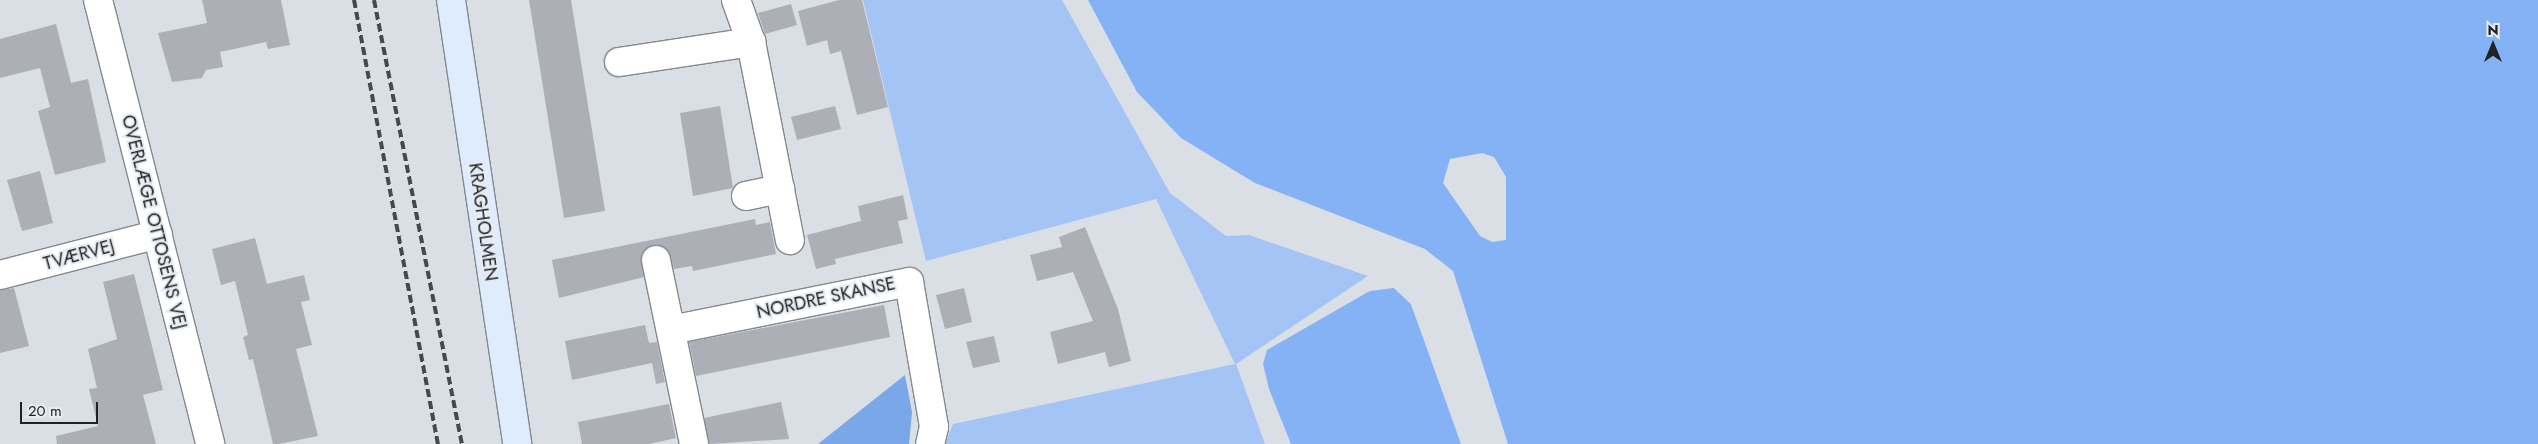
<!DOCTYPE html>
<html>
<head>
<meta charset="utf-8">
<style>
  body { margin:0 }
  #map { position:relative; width:2538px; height:444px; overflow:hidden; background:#dadee5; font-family:Jost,sans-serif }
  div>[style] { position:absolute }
  .green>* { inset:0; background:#a3c4f4 }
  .forest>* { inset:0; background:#79a7e8 }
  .water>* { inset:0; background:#84b2f4 }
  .pier>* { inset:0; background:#dadee5 }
  .building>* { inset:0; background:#acb0b6 }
  .roads { filter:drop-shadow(1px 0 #84888e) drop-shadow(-1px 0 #84888e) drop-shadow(0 1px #84888e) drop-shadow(0 -1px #84888e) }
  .street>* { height:28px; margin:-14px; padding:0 14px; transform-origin:14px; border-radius:14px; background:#fff }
  .secondary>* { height:28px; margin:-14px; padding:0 14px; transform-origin:14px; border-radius:14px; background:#dfecfe }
  .rail>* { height:4px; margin-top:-2px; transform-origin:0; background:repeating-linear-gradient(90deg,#46484b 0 8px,transparent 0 12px) }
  span { translate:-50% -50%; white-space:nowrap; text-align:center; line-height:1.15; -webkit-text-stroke:4px #e7ecf2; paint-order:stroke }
  .street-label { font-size:18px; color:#202224 }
  .north { position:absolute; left:2468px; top:20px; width:50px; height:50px; -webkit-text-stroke:4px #e7ecf2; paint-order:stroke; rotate:0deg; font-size:14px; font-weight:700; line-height:20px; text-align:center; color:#202224 }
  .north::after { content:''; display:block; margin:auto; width:18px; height:22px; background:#202224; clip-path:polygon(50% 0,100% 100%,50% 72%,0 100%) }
  .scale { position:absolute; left:20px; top:402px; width:78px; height:22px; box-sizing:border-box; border:2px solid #202224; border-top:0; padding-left:6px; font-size:15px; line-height:18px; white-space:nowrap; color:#202224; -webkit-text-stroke:4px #e7ecf2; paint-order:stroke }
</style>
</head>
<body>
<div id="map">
  <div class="green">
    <i style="clip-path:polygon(863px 0,1062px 0,1170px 193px,1226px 236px,1249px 235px,1368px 276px,1236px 364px,1265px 444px,945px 444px,953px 424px,1235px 364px,1156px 199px,926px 261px)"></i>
  </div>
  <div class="forest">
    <i style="clip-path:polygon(905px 375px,912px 412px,909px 444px,818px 444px)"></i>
  </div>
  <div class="water">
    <i style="clip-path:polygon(evenodd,1088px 0,2538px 0,2538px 444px,1508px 444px,1453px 271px,1425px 249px,1255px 183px,1181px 138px,1137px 92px,1088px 0,1482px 153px,1494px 157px,1506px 177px,1506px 240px,1492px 242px,1480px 236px,1443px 183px,1450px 159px,1482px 153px)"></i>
    <i style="clip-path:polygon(1375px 288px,1394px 288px,1411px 304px,1461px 444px,1291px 444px,1269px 389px,1263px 364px,1267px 350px)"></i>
  </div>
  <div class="pier">
    <i style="clip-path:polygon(1375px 285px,1395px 286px,1404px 290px,1413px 303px,1464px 444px,1411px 304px,1394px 288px,1362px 292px)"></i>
  </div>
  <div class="building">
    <i style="clip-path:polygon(202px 0,281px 0,290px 45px,268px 49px,266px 42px,220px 52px,223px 67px,206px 70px,202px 78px,172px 82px,158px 33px,207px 23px)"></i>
    <i style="clip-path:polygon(529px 0,571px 0,605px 211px,564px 218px)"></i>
    <i style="clip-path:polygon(839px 0,862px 0,888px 107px,857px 115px,841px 51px,830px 54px,827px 40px,807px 46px,798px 11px)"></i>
    <i style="clip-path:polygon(791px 4px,797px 25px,765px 34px,758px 13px)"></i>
    <i style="clip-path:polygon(56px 24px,71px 83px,88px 79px,106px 162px,55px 175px,38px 111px,50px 107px,40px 68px,0 78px,0 39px)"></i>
    <i style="clip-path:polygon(720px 106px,733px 188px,693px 196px,680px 113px)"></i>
    <i style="clip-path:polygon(835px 106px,841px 129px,797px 140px,791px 117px)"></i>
    <i style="clip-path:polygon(40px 171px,53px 223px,22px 231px,7px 180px)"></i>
    <i style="clip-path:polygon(903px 195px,908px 219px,898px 221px,903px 243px,835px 259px,836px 264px,816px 269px,807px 235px,861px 221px,858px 206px)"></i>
    <i style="clip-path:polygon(755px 219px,756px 225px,770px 222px,776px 254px,693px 271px,692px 266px,674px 269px,668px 250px,653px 245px,641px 256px,644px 277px,559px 298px,552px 260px)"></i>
    <i style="clip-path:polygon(1085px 227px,1118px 309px,1131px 361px,1109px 367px,1105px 352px,1058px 364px,1050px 332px,1093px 321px,1073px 272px,1037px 281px,1030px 255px,1062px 247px,1059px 237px)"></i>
    <i style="clip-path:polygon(255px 238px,267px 284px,304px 275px,310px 300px,301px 302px,312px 345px,296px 349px,318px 436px,279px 444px,273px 444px,253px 359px,249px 360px,243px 337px,248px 335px,235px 281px,221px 285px,212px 249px)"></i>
    <i style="clip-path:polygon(134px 274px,163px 390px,143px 395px,156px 444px,57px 444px,56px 436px,98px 426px,89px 389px,97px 388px,88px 349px,117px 339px,103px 282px)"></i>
    <i style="clip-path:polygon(14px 288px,29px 346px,0 353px,0 290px)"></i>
    <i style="clip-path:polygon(964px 288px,972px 322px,945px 329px,936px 295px)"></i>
    <i style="clip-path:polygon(884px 305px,890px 337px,696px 376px,689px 342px)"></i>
    <i style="clip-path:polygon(645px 325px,649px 343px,657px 342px,665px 382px,656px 384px,652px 363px,572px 380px,565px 341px)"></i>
    <i style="clip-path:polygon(994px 336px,1000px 362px,973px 368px,966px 342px)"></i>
    <i style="clip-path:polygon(781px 402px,789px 439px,709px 444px,704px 418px)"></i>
    <i style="clip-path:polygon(669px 404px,676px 438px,649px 444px,582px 444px,578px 422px)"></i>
  </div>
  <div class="roads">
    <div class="street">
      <i style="left:98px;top:0;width:458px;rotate:75.8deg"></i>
      <i style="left:736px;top:0;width:45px;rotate:70.3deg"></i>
      <i style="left:751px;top:42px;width:202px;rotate:78.9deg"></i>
      <i style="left:619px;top:62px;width:134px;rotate:-8.6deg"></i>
      <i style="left:746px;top:196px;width:35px;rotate:-12deg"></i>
      <i style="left:656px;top:260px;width:188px;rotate:78.3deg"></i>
      <i style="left:0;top:275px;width:163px;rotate:-14.5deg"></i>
      <i style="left:671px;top:330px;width:243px;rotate:-11.4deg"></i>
      <i style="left:909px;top:282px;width:147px;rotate:80.2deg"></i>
      <i style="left:934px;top:427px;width:17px;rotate:103deg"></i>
    </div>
    <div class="secondary">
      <i style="left:451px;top:0;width:449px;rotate:81.5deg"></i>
    </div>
  </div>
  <div class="rail">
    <i style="left:354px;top:0;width:452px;rotate:79.3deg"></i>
    <i style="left:374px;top:0;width:453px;rotate:78.8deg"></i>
  </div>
  <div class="street-label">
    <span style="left:154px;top:222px;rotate:76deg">OVERLÆGE OTTOSENS VEJ</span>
    <span style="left:483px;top:222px;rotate:82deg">KRAGHOLMEN</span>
    <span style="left:79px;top:255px;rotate:-15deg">TVÆRVEJ</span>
    <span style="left:826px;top:298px;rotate:-12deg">NORDRE SKANSE</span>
  </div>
  <div class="north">N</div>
  <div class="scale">20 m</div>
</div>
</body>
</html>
